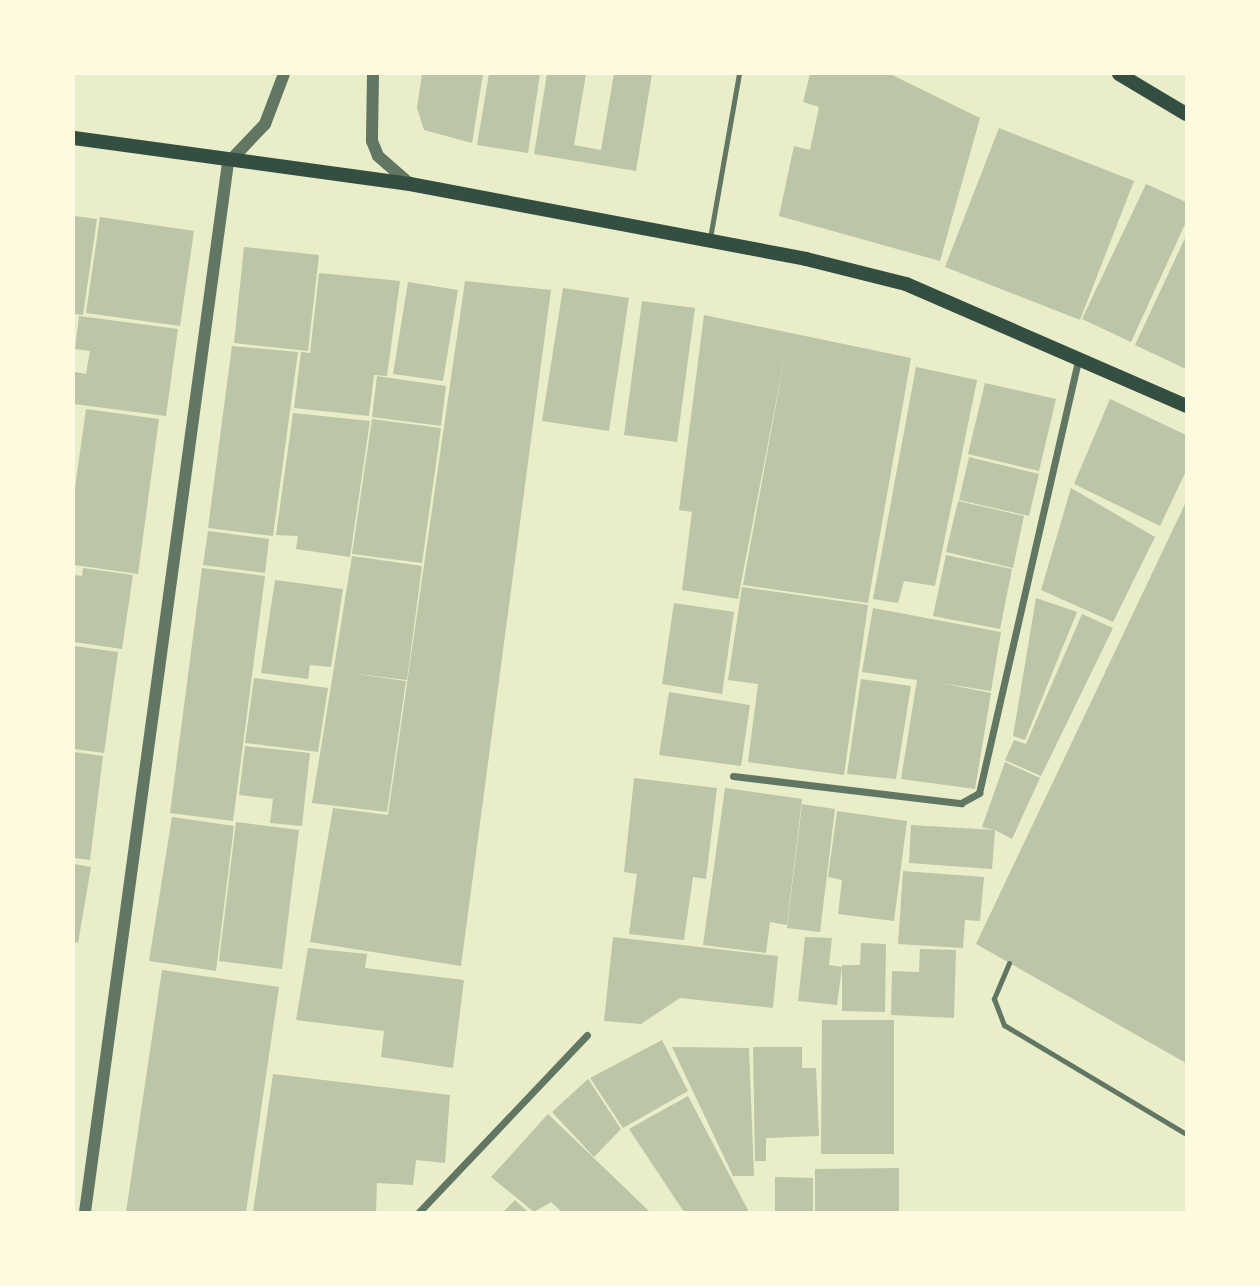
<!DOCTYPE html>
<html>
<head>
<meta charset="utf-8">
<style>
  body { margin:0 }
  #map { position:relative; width:1260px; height:1286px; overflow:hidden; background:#e9edc9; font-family:"Roboto Serif",serif }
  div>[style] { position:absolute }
  .building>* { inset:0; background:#bcc5a7 }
  .service>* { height:5px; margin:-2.5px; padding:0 2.5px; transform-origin:2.5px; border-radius:2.5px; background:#617663 }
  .minor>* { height:7px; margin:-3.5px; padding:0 3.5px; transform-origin:3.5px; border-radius:3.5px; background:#617663 }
  .tertiary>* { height:12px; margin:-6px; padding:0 6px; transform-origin:6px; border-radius:6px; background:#617663 }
  .secondary>* { height:14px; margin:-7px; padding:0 7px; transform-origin:7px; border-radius:7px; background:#344e41 }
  span { translate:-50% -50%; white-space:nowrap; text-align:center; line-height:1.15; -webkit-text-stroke:6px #fefae0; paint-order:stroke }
  .frame { position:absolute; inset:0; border:75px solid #fefae0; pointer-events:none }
</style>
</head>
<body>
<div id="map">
  <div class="building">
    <i style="clip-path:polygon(422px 74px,483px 74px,472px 143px,424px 130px,417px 108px)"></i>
    <i style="clip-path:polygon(489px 74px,540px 74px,528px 153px,477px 145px)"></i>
    <i style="clip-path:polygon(547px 74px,586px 74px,574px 145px,601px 150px,614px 74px,652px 74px,636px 171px,534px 154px)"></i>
    <i style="clip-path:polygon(810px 74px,890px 74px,980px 118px,940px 261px,779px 216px,794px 146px,810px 150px,819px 107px,803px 102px)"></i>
    <i style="clip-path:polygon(999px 128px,1134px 181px,1080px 320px,945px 267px)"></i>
    <i style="clip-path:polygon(1146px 184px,1186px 202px,1186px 222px,1131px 342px,1082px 319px)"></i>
    <i style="clip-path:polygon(74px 216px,97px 219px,83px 315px,74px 314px)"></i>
    <i style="clip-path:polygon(100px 217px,194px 231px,180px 326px,86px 313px)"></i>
    <i style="clip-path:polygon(1186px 236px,1186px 369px,1135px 345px)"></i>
    <i style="clip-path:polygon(244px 247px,319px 255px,308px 351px,234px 343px)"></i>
    <i style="clip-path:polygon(319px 273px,400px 281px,387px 376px,374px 375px,369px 416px,294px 408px,301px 352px,310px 353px)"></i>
    <i style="clip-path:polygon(465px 281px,551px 290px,461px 966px,310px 942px,333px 808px,388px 815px)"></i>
    <i style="clip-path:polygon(408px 282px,458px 290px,443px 381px,393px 374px)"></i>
    <i style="clip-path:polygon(563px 288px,629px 298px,609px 431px,542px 421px)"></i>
    <i style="clip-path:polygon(642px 301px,695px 308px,677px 442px,624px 435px)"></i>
    <i style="clip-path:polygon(704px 315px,911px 358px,868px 603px,743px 585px,786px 350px,738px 599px,682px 590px,692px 512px,679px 510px)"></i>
    <i style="clip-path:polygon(79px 316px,178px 329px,166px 416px,74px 404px,75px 372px,86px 374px,90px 351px,75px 349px)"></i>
    <i style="clip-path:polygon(232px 346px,298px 352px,273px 536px,208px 528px)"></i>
    <i style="clip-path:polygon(916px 367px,977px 380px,935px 586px,904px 581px,898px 603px,873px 599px)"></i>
    <i style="clip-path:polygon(377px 376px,446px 386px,441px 426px,372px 417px)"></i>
    <i style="clip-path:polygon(985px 383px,1056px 399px,1039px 471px,968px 454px)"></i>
    <i style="clip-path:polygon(1110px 399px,1186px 435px,1186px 471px,1160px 526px,1074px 484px)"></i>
    <i style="clip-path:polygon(86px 409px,159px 419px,138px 574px,74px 565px,74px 495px)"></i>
    <i style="clip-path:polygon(293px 413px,370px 421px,350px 557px,296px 549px,298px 536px,276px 535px)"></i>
    <i style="clip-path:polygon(372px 419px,441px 428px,422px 563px,352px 554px)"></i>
    <i style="clip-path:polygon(969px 457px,1039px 474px,1029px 516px,959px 500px)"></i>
    <i style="clip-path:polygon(1071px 488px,1155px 537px,1113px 622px,1041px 590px)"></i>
    <i style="clip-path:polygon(958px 501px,1024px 516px,1013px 568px,946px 552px)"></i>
    <i style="clip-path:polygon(1186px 502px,1186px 1063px,976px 944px)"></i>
    <i style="clip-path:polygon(208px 531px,269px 539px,265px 573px,203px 565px)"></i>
    <i style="clip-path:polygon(946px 555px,1012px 569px,1000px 629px,933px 616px)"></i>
    <i style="clip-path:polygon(352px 556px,422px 566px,407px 680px,348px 673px,406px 681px,387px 812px,312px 803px)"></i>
    <i style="clip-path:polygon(83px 568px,133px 575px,122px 649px,74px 642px,74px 575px,82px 576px)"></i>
    <i style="clip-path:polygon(202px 568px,265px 576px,233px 821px,170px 813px)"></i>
    <i style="clip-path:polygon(275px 580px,343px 589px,331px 667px,310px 665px,308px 679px,261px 673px)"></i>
    <i style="clip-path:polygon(742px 587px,868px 605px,844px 775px,748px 762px,758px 684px,728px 680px)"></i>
    <i style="clip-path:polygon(1036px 598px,1077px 612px,1025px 740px,1013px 736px)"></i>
    <i style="clip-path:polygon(674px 603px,734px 612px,722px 694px,662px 684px)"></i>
    <i style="clip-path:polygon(873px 608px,1001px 632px,991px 691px,940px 683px,991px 693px,975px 789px,901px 779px,917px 680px,862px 672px)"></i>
    <i style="clip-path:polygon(1082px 614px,1113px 628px,1041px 776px,1005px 760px,1014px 740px,1026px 744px)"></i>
    <i style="clip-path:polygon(74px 646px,118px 652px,104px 753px,74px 749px)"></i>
    <i style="clip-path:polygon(254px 678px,328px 688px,318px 752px,245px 743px)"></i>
    <i style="clip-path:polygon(861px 679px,911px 686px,896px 779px,847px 774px)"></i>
    <i style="clip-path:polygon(669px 692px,750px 705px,741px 766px,659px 755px)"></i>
    <i style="clip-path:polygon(245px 746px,310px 753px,302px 826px,270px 823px,273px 799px,239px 795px)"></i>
    <i style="clip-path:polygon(74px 752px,103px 756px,90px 860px,74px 858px)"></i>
    <i style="clip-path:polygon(1005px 762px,1040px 778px,1012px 839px,995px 830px,992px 869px,909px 863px,911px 825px,995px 830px,982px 827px)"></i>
    <i style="clip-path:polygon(634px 778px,717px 788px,706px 879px,693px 877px,684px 940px,629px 934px,637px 874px,624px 872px)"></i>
    <i style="clip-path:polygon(725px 788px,802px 799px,787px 925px,770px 922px,766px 953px,703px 945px)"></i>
    <i style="clip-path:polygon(802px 804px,835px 809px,820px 932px,787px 928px)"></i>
    <i style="clip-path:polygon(837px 811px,907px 821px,894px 921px,838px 914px,842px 880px,828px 877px)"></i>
    <i style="clip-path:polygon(172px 817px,234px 826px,216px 971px,149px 961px)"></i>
    <i style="clip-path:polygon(236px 822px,299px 830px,282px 969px,219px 961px)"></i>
    <i style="clip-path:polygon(74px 864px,91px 867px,78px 943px,74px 942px)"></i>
    <i style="clip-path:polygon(903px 871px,984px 877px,980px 921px,965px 920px,963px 948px,898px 944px)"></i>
    <i style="clip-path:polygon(613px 937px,778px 956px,773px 1008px,680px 998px,641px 1024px,604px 1021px)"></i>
    <i style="clip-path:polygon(805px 937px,832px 938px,829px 965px,842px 967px,837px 1005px,798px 1001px)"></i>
    <i style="clip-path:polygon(861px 943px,886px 944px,885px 1012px,842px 1011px,842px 965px,860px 965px)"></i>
    <i style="clip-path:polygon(308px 948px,367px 954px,365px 968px,464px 980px,453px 1068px,381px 1057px,384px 1031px,296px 1020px)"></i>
    <i style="clip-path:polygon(920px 949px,956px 950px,954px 1018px,891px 1015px,892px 971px,919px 972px)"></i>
    <i style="clip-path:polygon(162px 970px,279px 987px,246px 1212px,126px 1212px)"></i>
    <i style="clip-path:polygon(822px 1020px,894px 1020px,894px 1154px,821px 1154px)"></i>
    <i style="clip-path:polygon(662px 1040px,688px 1091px,623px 1128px,590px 1078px)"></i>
    <i style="clip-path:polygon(672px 1047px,749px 1048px,754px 1176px,733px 1176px)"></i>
    <i style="clip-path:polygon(753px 1047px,802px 1047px,802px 1068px,816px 1068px,819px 1136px,766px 1138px,766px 1161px,755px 1161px)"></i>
    <i style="clip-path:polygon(273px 1074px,450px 1095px,445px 1163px,416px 1160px,413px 1185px,377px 1183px,376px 1212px,253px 1212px)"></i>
    <i style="clip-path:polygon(588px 1079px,621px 1129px,594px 1157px,552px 1112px)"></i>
    <i style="clip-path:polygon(688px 1096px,749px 1212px,684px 1212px,629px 1129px)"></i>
    <i style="clip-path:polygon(548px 1114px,650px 1212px,562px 1212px,551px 1202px,534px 1212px,491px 1177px)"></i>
    <i style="clip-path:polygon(899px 1168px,899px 1212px,815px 1212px,815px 1169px)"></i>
    <i style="clip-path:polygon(775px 1177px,813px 1178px,813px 1212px,775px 1212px)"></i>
    <i style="clip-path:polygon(515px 1200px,528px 1212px,503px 1212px)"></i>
  </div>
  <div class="service">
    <i style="left:710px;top:238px;width:167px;rotate:-80deg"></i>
    <i style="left:1009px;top:963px;width:39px;rotate:113deg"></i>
    <i style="left:994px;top:999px;width:28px;rotate:69deg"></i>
    <i style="left:1004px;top:1025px;width:212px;rotate:30.9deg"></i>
  </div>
  <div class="minor">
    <i style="left:733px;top:776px;width:230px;rotate:6.8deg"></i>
    <i style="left:961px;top:803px;width:21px;rotate:-29deg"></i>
    <i style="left:979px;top:793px;width:444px;rotate:-77.1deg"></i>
    <i style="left:419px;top:1212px;width:244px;rotate:-46.5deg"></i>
  </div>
  <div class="tertiary">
    <i style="left:373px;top:74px;width:67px;rotate:90.9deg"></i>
    <i style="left:372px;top:141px;width:16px;rotate:68deg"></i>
    <i style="left:378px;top:156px;width:43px;rotate:41.2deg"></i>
    <i style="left:85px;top:1212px;width:1059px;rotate:-82.24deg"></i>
    <i style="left:228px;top:163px;width:54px;rotate:-46.5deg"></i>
    <i style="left:265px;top:124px;width:53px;rotate:-69.2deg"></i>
  </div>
  <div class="secondary">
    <i style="left:1119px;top:74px;width:78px;rotate:30.8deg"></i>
    <i style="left:74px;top:138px;width:339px;rotate:7.8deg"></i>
    <i style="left:410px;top:184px;width:403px;rotate:10.7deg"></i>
    <i style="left:806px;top:259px;width:103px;rotate:14deg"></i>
    <i style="left:906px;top:284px;width:305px;rotate:23.5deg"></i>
  </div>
  <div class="frame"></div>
</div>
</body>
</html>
